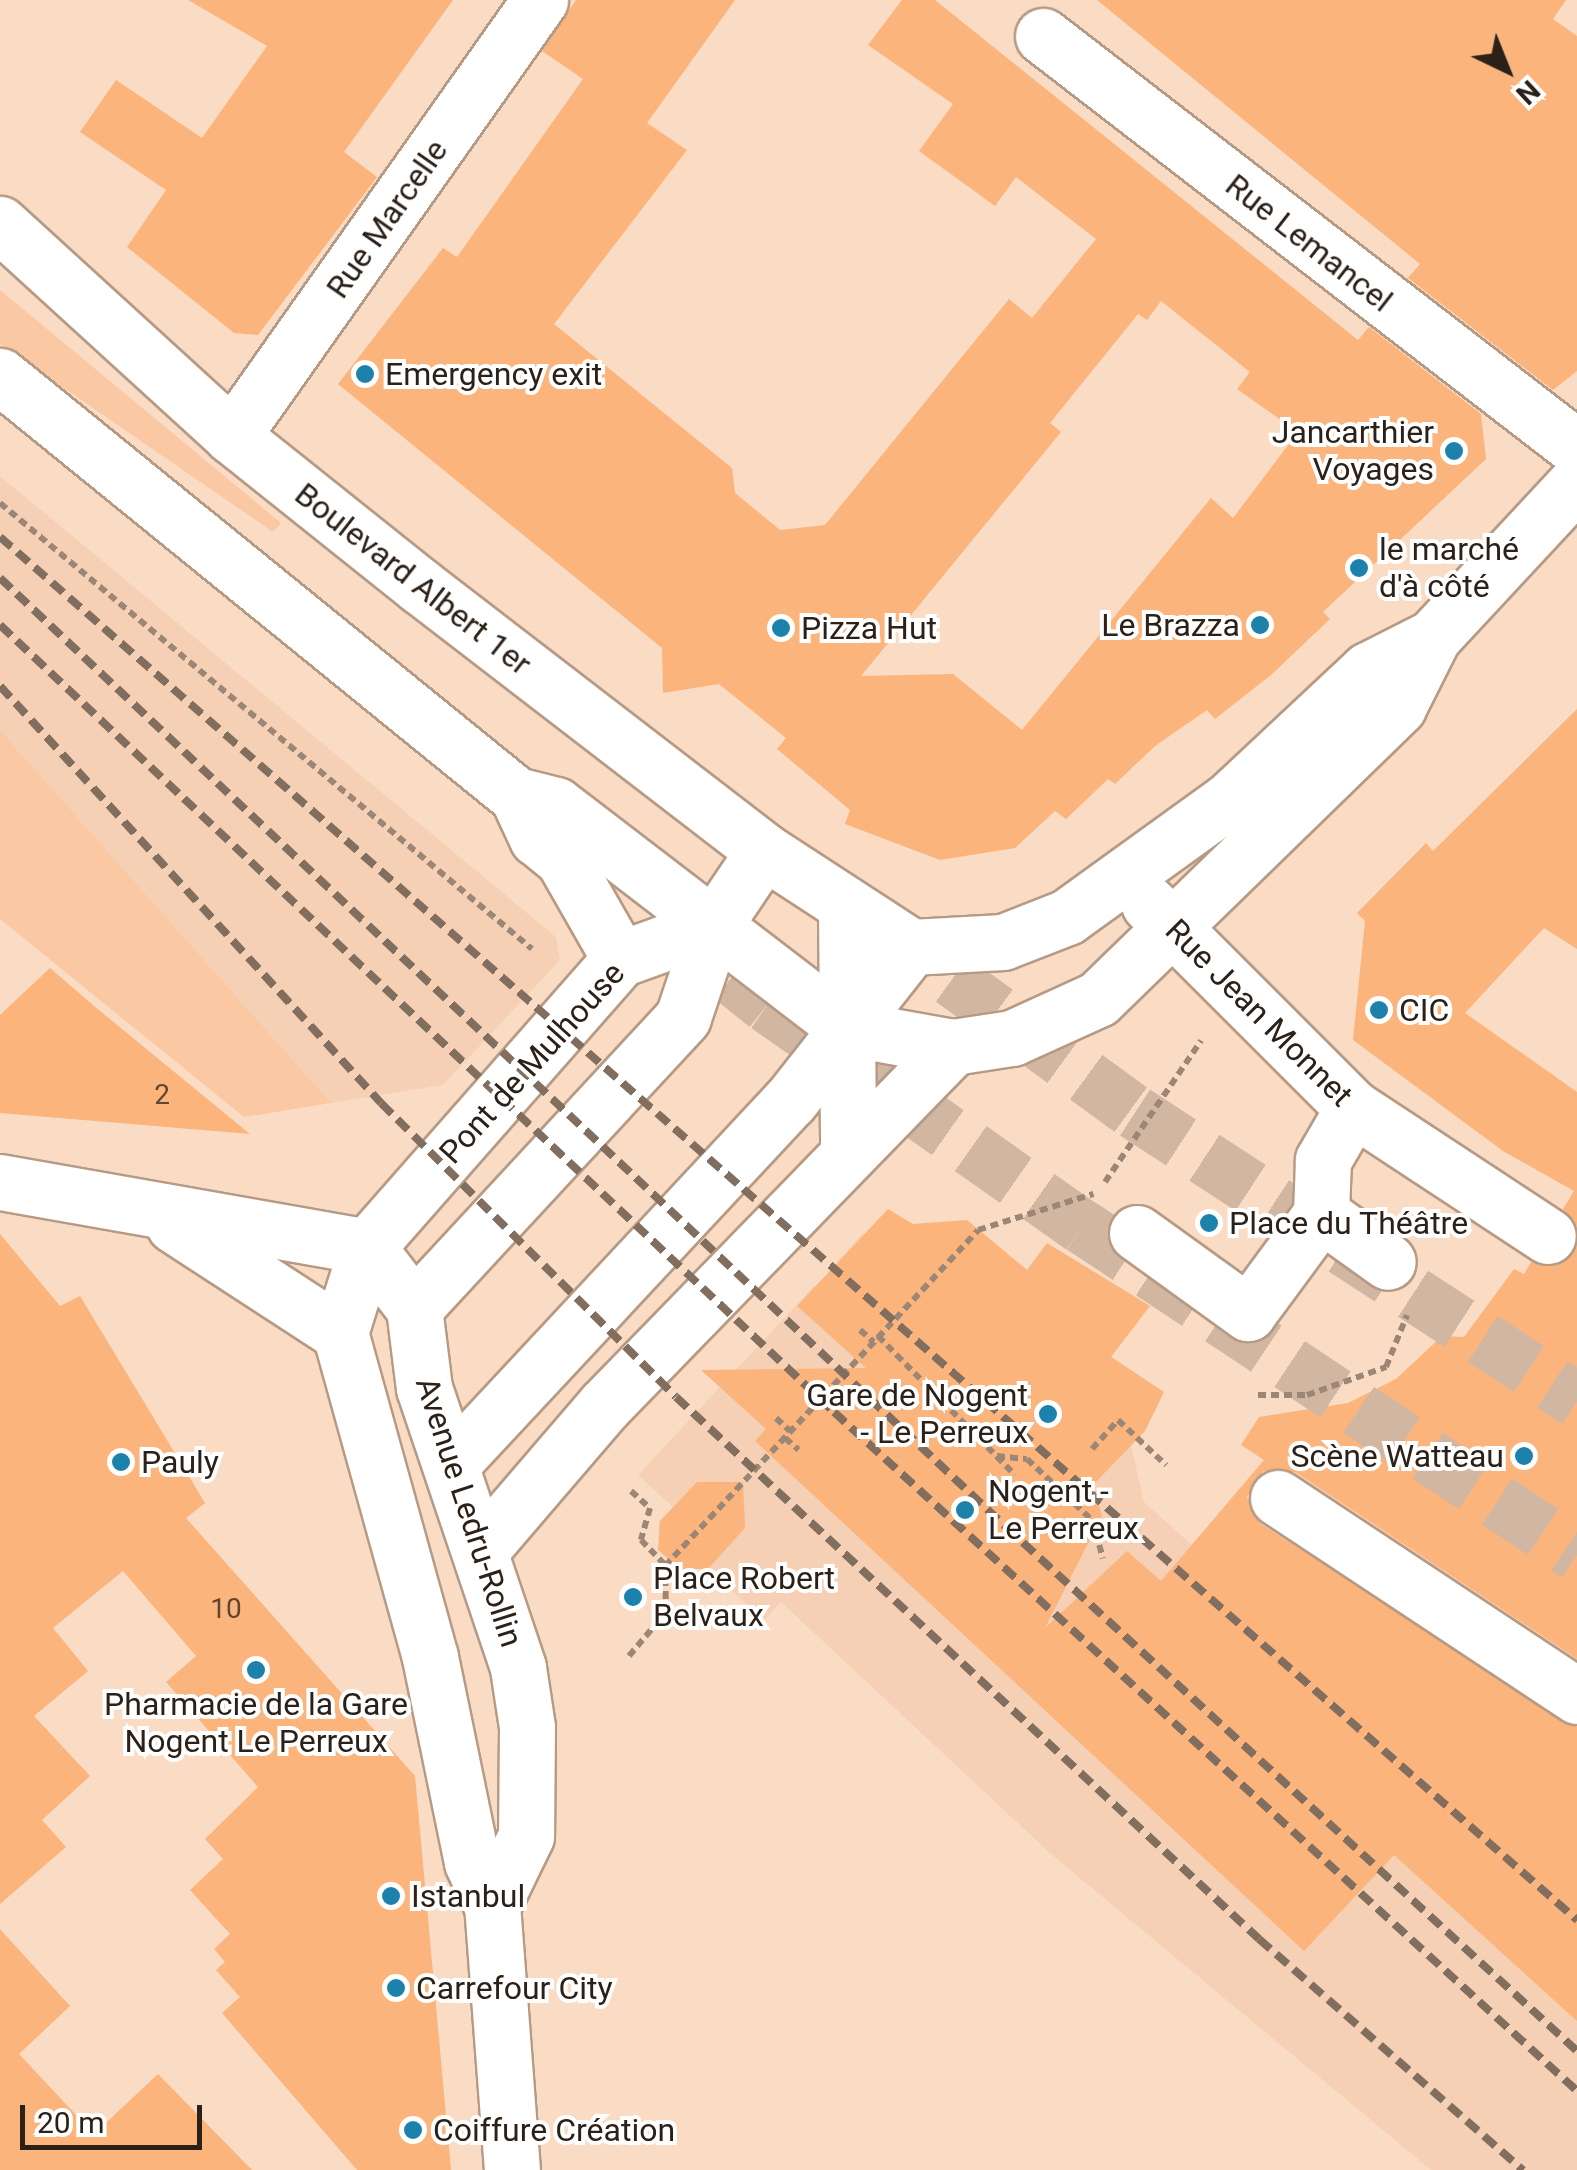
<!DOCTYPE html>
<html>
<head>
<meta charset="utf-8">
<style>
  body { margin:0 }
  #map { position:relative; width:1577px; height:2170px; overflow:hidden; background:#fadbc4; font-family:Roboto,sans-serif }
  div>[style] { position:absolute }
  .built>* { inset:0; background:#f5d0b4 }
  .green>* { inset:0; background:#fac9a3 }
  .building>* { inset:0; background:#fbb47b }
  .highway-tunnel>* { height:55px; margin-top:-27.5px; transform-origin:0; background:repeating-linear-gradient(90deg,#d1b6a2 0 55px,transparent 0 83px) }
  .path>* { height:6px; margin-top:-3px; transform-origin:0; background:repeating-linear-gradient(90deg,#9c8675 0 8px,transparent 0 13px) }
  .roads { filter:drop-shadow(2px 0 #b79a84) drop-shadow(-2px 0 #b79a84) drop-shadow(0 2px #b79a84) drop-shadow(0 -2px #b79a84) }
  .minor>* { height:55px; margin:-27.5px; padding:0 27.5px; transform-origin:27.5px; border-radius:27.5px; background:#fff }
  .rail>* { height:8px; margin-top:-4px; transform-origin:0; background:repeating-linear-gradient(90deg,#816e5f 0 15px,transparent 0 23px) }
  .dots>* { width:28px; height:28px; translate:-50% -50%; box-sizing:border-box; border:5px solid #fff; border-radius:50% }
  span { translate:-50% -50%; white-space:nowrap; text-align:center; line-height:1.15; -webkit-text-stroke:8px #fff; paint-order:stroke }
  .number-label { font-size:28px; color:#604631 }
  .number-label span { -webkit-text-stroke-width:0 }
  .street-label { font-size:32px; color:#2c2118 }
  .poi-label { font-size:32px; color:#2c2118 }
  .left { translate:0 -50%; text-align:left }
  .right { translate:-100% -50%; text-align:right }
  .north { position:absolute; left:1457px; top:20px; width:100px; height:100px; -webkit-text-stroke:8px #fff; paint-order:stroke; rotate:137deg; font-size:28px; font-weight:700; line-height:40px; text-align:center; color:#2c2118 }
  .north::after { content:''; display:block; margin:auto; width:35px; height:45px; background:#2c2118; clip-path:polygon(50% 0,100% 100%,50% 72%,0 100%) }
  .scale { position:absolute; left:20px; top:2105px; width:182px; height:45px; box-sizing:border-box; border:5px solid #2c2118; border-top:0; padding-left:12px; font-size:30px; line-height:35px; white-space:nowrap; color:#2c2118; -webkit-text-stroke:8px #fff; paint-order:stroke }
</style>
</head>
<body>
<div id="map">
  <div class="built">
    <i style="clip-path:polygon(0 476px,556px 937px,560px 960px,443px 1085px,331px 1103px,0 730px)"></i>
    <i style="clip-path:polygon(888px 1209px,1164px 1392px,1131px 1446px,1144px 1502px,1577px 1892px,1577px 2170px,1431px 2170px,1051px 1854px,781px 1602px,764px 1620px,708px 1569px,680px 1569px,670px 1561px,659px 1541px,659px 1521px,673px 1507px,638px 1475px,815px 1285px,824px 1292px,845px 1270px,837px 1262px,863px 1233px,871px 1240px)"></i>
  </div>
  <div class="green">
    <i style="clip-path:polygon(0 290px,281px 523px,273px 532px,0 344px)"></i>
    <i style="clip-path:polygon(0 730px,331px 1103px,244px 1117px,0 919px)"></i>
  </div>
  <div class="building">
    <i style="clip-path:polygon(188px 0,453px 0,344px 152px,377px 177px,258px 335px,234px 333px,127px 247px,166px 190px,80px 132px,116px 80px,202px 138px,267px 46px)"></i>
    <i style="clip-path:polygon(evenodd,576px 0,735px 0,647px 123px,687px 150px,554px 324px,732px 468px,735px 493px,780px 530px,825px 525px,1009px 299px,1032px 318px,1096px 239px,1016px 177px,995px 206px,919px 151px,953px 104px,868px 45px,902px 0,935px 0,1358px 340px,1369px 327px,1481px 414px,1486px 459px,1323px 612px,1330px 619px,1271px 675px,1215px 719px,1207px 710px,1155px 746px,1115px 784px,1108px 779px,1066px 819px,1055px 811px,1015px 848px,940px 860px,845px 824px,850px 810px,777px 749px,786px 738px,719px 684px,663px 693px,662px 648px,338px 384px,443px 248px,457px 257px,583px 79px,542px 51px,576px 0,1161px 301px,1250px 372px,1237px 389px,1298px 432px,1233px 518px,1211px 498px,1022px 730px,953px 674px,861px 676px,1061px 432px,1050px 423px,1138px 314px,1147px 320px,1161px 301px)"></i>
    <i style="clip-path:polygon(1097px 0,1566px 0,1553px 19px,1577px 36px,1577px 371px,1553px 390px,1408px 278px,1420px 264px)"></i>
    <i style="clip-path:polygon(1577px 709px,1577px 949px,1544px 928px,1465px 1013px,1577px 1092px,1577px 1227px,1563px 1209px,1574px 1191px,1503px 1151px,1353px 1040px,1365px 921px,1357px 913px,1426px 843px,1433px 851px)"></i>
    <i style="clip-path:polygon(50px 968px,94px 1006px,250px 1134px,0 1113px,0 1015px)"></i>
    <i style="clip-path:polygon(888px 1209px,913px 1224px,967px 1220px,1027px 1270px,1047px 1243px,1150px 1306px,1111px 1357px,1164px 1392px,1145px 1431px,1093px 1485px,1102px 1516px,1045px 1628px,1127px 1551px,1161px 1581px,1264px 1460px,1241px 1445px,1259px 1417px,1348px 1403px,1396px 1379px,1442px 1336px,1464px 1337px,1514px 1269px,1524px 1274px,1531px 1262px,1561px 1264px,1577px 1245px,1577px 1659px,1295px 1472px,1263px 1471px,1247px 1497px,1261px 1524px,1577px 1727px,1577px 2021px,1394px 1855px,1304px 1951px,755px 1441px,766px 1429px,701px 1370px,866px 1368px,797px 1306px)"></i>
    <i style="clip-path:polygon(0 1234px,60px 1306px,80px 1296px,205px 1503px,186px 1518px,415px 1776px,451px 2170px,357px 2170px,222px 2013px,240px 1997px,216px 1970px,225px 1962px,214px 1949px,230px 1934px,190px 1890px,223px 1859px,205px 1839px,258px 1787px,166px 1682px,196px 1656px,123px 1571px,53px 1628px,88px 1671px,34px 1716px,90px 1776px,42px 1820px,66px 1847px,0 1904px)"></i>
    <i style="clip-path:polygon(697px 1482px,743px 1482px,745px 1528px,708px 1569px,680px 1569px,658px 1550px,660px 1521px)"></i>
    <i style="clip-path:polygon(0 1929px,70px 2006px,19px 2054px,94px 2134px,158px 2074px,252px 2170px,0 2170px)"></i>
  </div>
  <div class="highway-tunnel">
    <i style="left:667px;top:925px;width:128px;rotate:38.7deg"></i>
    <i style="left:767px;top:1005px;width:385px;rotate:35.1deg"></i>
    <i style="left:1082px;top:1226px;width:594px;rotate:33.53deg"></i>
    <i style="left:885px;top:930px;width:309px;rotate:36.1deg"></i>
    <i style="left:1135px;top:1112px;width:528px;rotate:33.09deg"></i>
  </div>
  <div class="path">
    <i style="left:0;top:503px;width:694px;rotate:39.97deg"></i>
    <i style="left:1105px;top:1182px;width:171px;rotate:-55.8deg"></i>
    <i style="left:860px;top:1330px;width:18px;rotate:41deg"></i>
    <i style="left:878px;top:1336px;width:195px;rotate:45.4deg"></i>
    <i style="left:1258px;top:1395px;width:49px"></i>
    <i style="left:1307px;top:1395px;width:84px;rotate:-19.5deg"></i>
    <i style="left:1386px;top:1367px;width:56px;rotate:-68deg"></i>
    <i style="left:776px;top:1418px;width:19px;rotate:43deg"></i>
    <i style="left:785px;top:1438px;width:18px;rotate:41deg"></i>
    <i style="left:1092px;top:1449px;width:39px;rotate:-48deg"></i>
    <i style="left:1118px;top:1420px;width:66px;rotate:43.2deg"></i>
    <i style="left:997px;top:1456px;width:30px;rotate:6deg"></i>
    <i style="left:1027px;top:1459px;width:89px;rotate:43.2deg"></i>
    <i style="left:1092px;top:1520px;width:40px;rotate:74deg"></i>
    <i style="left:631px;top:1491px;width:25px;rotate:42deg"></i>
    <i style="left:650px;top:1508px;width:33px;rotate:106deg"></i>
    <i style="left:641px;top:1540px;width:35px;rotate:46deg"></i>
    <i style="left:629px;top:1656px;width:57px;rotate:-49.9deg"></i>
    <i style="left:666px;top:1612px;width:46px;rotate:-91.2deg"></i>
    <i style="left:665px;top:1566px;width:459px;rotate:-47deg"></i>
    <i style="left:978px;top:1230px;width:121px;rotate:-17.4deg"></i>
  </div>
  <div class="roads">
    <div class="minor">
      <i style="left:1043px;top:36px;width:674px;rotate:37.65deg"></i>
      <i style="left:0;top:224px;width:314px;rotate:42.4deg"></i>
      <i style="left:232px;top:436px;width:241px;rotate:38.6deg"></i>
      <i style="left:420px;top:586px;width:434px;rotate:37.6deg"></i>
      <i style="left:764px;top:851px;width:176px;rotate:33.1deg"></i>
      <i style="left:911px;top:947px;width:92px;rotate:-3.1deg"></i>
      <i style="left:1003px;top:942px;width:69px;rotate:-21.3deg"></i>
      <i style="left:1067px;top:917px;width:198px;rotate:-35.8deg"></i>
      <i style="left:1228px;top:801px;width:192px;rotate:-43.1deg"></i>
      <i style="left:1368px;top:670px;width:73px;rotate:-26.9deg"></i>
      <i style="left:0;top:376px;width:665px;rotate:39.08deg"></i>
      <i style="left:516px;top:795px;width:41px;rotate:14deg"></i>
      <i style="left:556px;top:805px;width:367px;rotate:37.5deg"></i>
      <i style="left:847px;top:1028px;width:108px;rotate:10.2deg"></i>
      <i style="left:953px;top:1047px;width:60px;rotate:-8.7deg"></i>
      <i style="left:1012px;top:1038px;width:94px;rotate:-24.4deg"></i>
      <i style="left:1098px;top:999px;width:419px;rotate:-44.2deg"></i>
      <i style="left:1398px;top:707px;width:78px;rotate:-63.4deg"></i>
      <i style="left:1433px;top:637px;width:212px;rotate:-47.1deg"></i>
      <i style="left:232px;top:436px;width:534px;rotate:-54.76deg"></i>
      <i style="left:521px;top:804px;width:38px;rotate:65deg"></i>
      <i style="left:537px;top:838px;width:33px;rotate:39deg"></i>
      <i style="left:563px;top:859px;width:115px;rotate:60.3deg"></i>
      <i style="left:1149px;top:904px;width:288px;rotate:45deg"></i>
      <i style="left:1353px;top:1108px;width:233px;rotate:33.3deg"></i>
      <i style="left:846px;top:909px;width:237px;rotate:89.5deg"></i>
      <i style="left:0;top:1182px;width:373px;rotate:10deg"></i>
      <i style="left:1321px;top:1214px;width:82px;rotate:35.6deg"></i>
      <i style="left:174px;top:1225px;width:198px;rotate:33deg"></i>
      <i style="left:1137px;top:1233px;width:137px;rotate:35.8deg"></i>
      <i style="left:1248px;top:1313px;width:123px;rotate:-53.6deg"></i>
      <i style="left:1321px;top:1214px;width:54px;rotate:-87.9deg"></i>
      <i style="left:1323px;top:1160px;width:60px;rotate:-60deg"></i>
      <i style="left:367px;top:1247px;width:77px;rotate:52.4deg"></i>
      <i style="left:414px;top:1308px;width:81px;rotate:82.9deg"></i>
      <i style="left:424px;top:1388px;width:295px;rotate:71.4deg"></i>
      <i style="left:518px;top:1668px;width:60px;rotate:81.3deg"></i>
      <i style="left:527px;top:1727px;width:109px;rotate:90.5deg"></i>
      <i style="left:526px;top:1836px;width:78px;rotate:115.9deg"></i>
      <i style="left:414px;top:1308px;width:396px;rotate:-47.2deg"></i>
      <i style="left:683px;top:1017px;width:97px;rotate:-71.4deg"></i>
      <i style="left:714px;top:925px;width:89px;rotate:-56deg"></i>
      <i style="left:452px;top:1463px;width:495px;rotate:-47deg"></i>
      <i style="left:790px;top:1101px;width:196px;rotate:-51.8deg"></i>
      <i style="left:1278px;top:1498px;width:359px;rotate:33.5deg"></i>
      <i style="left:483px;top:1547px;width:186px;rotate:-49.4deg"></i>
      <i style="left:604px;top:1406px;width:501px;rotate:-45.81deg"></i>
      <i style="left:512px;top:2170px;width:265px;rotate:-94.3deg"></i>
      <i style="left:492px;top:1906px;width:48px;rotate:-114.4deg"></i>
      <i style="left:472px;top:1862px;width:209px;rotate:-101.6deg"></i>
      <i style="left:430px;top:1657px;width:336px;rotate:-105.5deg"></i>
      <i style="left:340px;top:1333px;width:90px;rotate:-72.6deg"></i>
      <i style="left:367px;top:1247px;width:383px;rotate:-48.7deg"></i>
      <i style="left:620px;top:959px;width:100px;rotate:-19.9deg"></i>
    </div>
  </div>
  <div class="rail">
    <i style="left:0;top:537px;width:2098px;rotate:41.25deg"></i>
    <i style="left:0;top:578px;width:1383px;rotate:43.33deg"></i>
    <i style="left:1006px;top:1527px;width:775px;rotate:42.54deg"></i>
    <i style="left:0;top:625px;width:1147px;rotate:43.34deg"></i>
    <i style="left:834px;top:1412px;width:1007px;rotate:42.42deg"></i>
    <i style="left:0;top:686px;width:565px;rotate:47.58deg"></i>
    <i style="left:381px;top:1103px;width:416px;rotate:44.9deg"></i>
    <i style="left:676px;top:1397px;width:796px;rotate:42.91deg"></i>
    <i style="left:1259px;top:1939px;width:351px;rotate:41.2deg"></i>
  </div>
  <div class="dots">
    <i style="left:365px;top:374px;background:#1c81ab"></i>
    <i style="left:1454px;top:451px;background:#1c81ab"></i>
    <i style="left:1359px;top:568px;background:#1c81ab"></i>
    <i style="left:1260px;top:625px;background:#1c81ab"></i>
    <i style="left:781px;top:628px;background:#1c81ab"></i>
    <i style="left:1379px;top:1010px;background:#1c81ab"></i>
    <i style="left:1209px;top:1223px;background:#1c81ab"></i>
    <i style="left:1048px;top:1414px;background:#1c81ab"></i>
    <i style="left:1524px;top:1456px;background:#1c81ab"></i>
    <i style="left:121px;top:1462px;background:#1c81ab"></i>
    <i style="left:965px;top:1510px;background:#1c81ab"></i>
    <i style="left:633px;top:1597px;background:#1c81ab"></i>
    <i style="left:256px;top:1670px;background:#1c81ab"></i>
    <i style="left:391px;top:1896px;background:#1c81ab"></i>
    <i style="left:396px;top:1988px;background:#1c81ab"></i>
    <i style="left:413px;top:2130px;background:#1c81ab"></i>
  </div>
  <div class="number-label">
    <span style="left:162px;top:1095px">2</span>
    <span style="left:226px;top:1609px">10</span>
  </div>
  <div class="street-label">
    <span style="left:387px;top:219px;rotate:-55deg">Rue Marcelle</span>
    <span style="left:1309px;top:243px;rotate:38deg">Rue Lemancel</span>
    <span style="left:413px;top:579px;rotate:38deg">Boulevard Albert 1er</span>
    <span style="left:1259px;top:1013px;rotate:45deg">Rue Jean Monnet</span>
    <span style="left:532px;top:1063px;rotate:-48deg">Pont de Mulhouse</span>
    <span style="left:469px;top:1512px;rotate:72deg">Avenue Ledru-Rollin</span>
  </div>
  <div class="poi-label">
    <span class="left" style="left:385px;top:374px">Emergency exit</span>
    <span class="right" style="left:1434px;top:451px">Jancarthier<br>Voyages</span>
    <span class="left" style="left:1379px;top:568px">le marché<br>d'à côté</span>
    <span class="right" style="left:1240px;top:625px">Le Brazza</span>
    <span class="left" style="left:801px;top:628px">Pizza Hut</span>
    <span class="left" style="left:1399px;top:1010px">CIC</span>
    <span class="left" style="left:1229px;top:1223px">Place du Théâtre</span>
    <span class="right" style="left:1028px;top:1414px">Gare de Nogent<br>- Le Perreux</span>
    <span class="right" style="left:1504px;top:1456px">Scène Watteau</span>
    <span class="left" style="left:141px;top:1462px">Pauly</span>
    <span class="left" style="left:988px;top:1510px">Nogent -<br>Le Perreux</span>
    <span class="left" style="left:653px;top:1597px">Place Robert<br>Belvaux</span>
    <span style="left:256px;top:1723px">Pharmacie de la Gare<br>Nogent Le Perreux</span>
    <span class="left" style="left:411px;top:1896px">Istanbul</span>
    <span class="left" style="left:416px;top:1988px">Carrefour City</span>
    <span class="left" style="left:433px;top:2130px">Coiffure Création</span>
  </div>
  <div class="north">N</div>
  <div class="scale">20 m</div>
</div>
</body>
</html>
